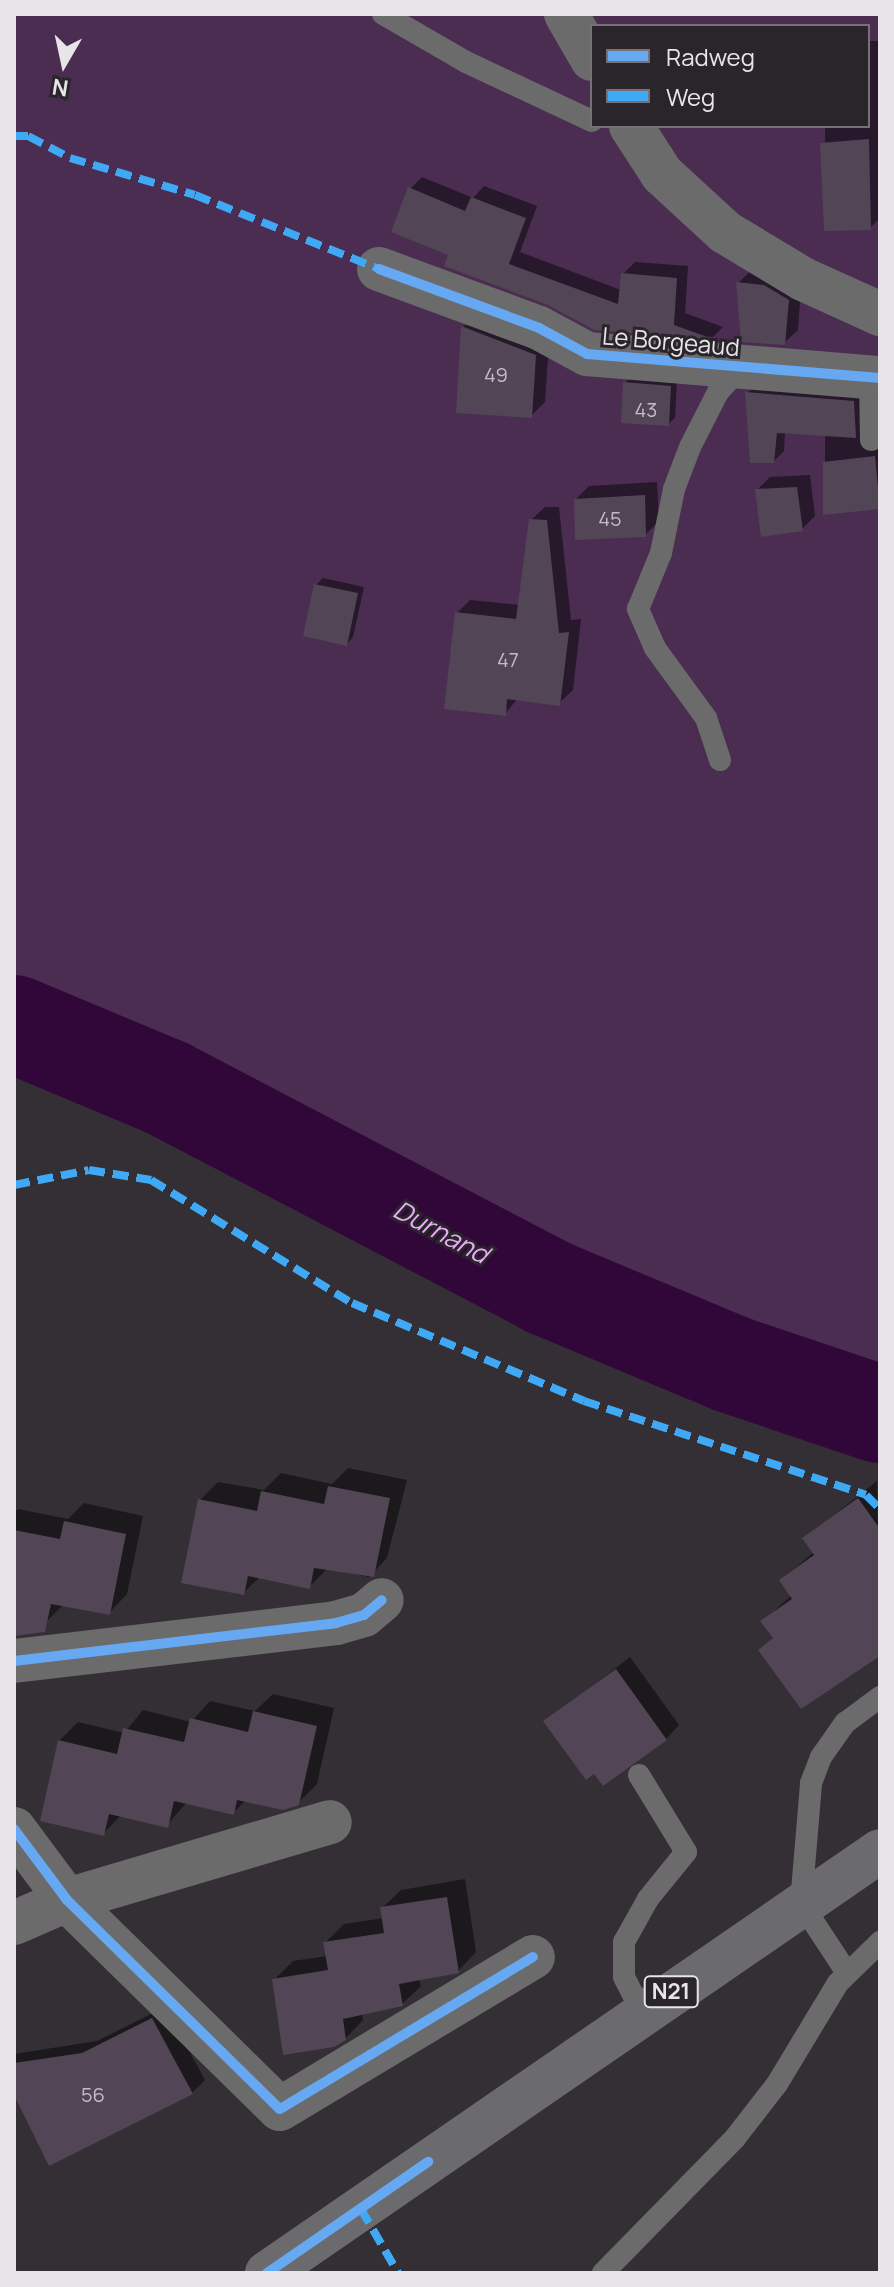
<!DOCTYPE html>
<html>
<head>
<meta charset="utf-8">
<style>
  body { margin:0 }
  #map { position:relative; width:894px; height:2287px; overflow:hidden; background:#332f34; font-family:Manrope,sans-serif }
  div>[style] { position:absolute }
  .green>* { inset:0; background:#4a2d51 }
  .shadow>* { inset:0; background:#0007 }
  .river>* { height:98px; margin:-49px; padding:0 49px; transform-origin:49px; border-radius:49px; background:#310739 }
  .building>* { inset:0; background:#524555 }
  .service>* { height:22px; margin:-11px; padding:0 11px; transform-origin:11px; border-radius:11px; background:#6b6b6c }
  .minor>* { height:44px; margin:-22px; padding:0 22px; transform-origin:22px; border-radius:22px; background:#6b6b6c }
  .primary>* { height:44px; margin:-22px; padding:0 22px; transform-origin:22px; border-radius:22px; background:#6b6b6d }
  .quiet>* { height:8px; margin-top:-4px; transform-origin:0; background:repeating-linear-gradient(90deg,#3fa9f5 0 16px,transparent 0 24px) }
  .cycleway>* { height:10px; margin:-5px; padding:0 5px; transform-origin:5px; border-radius:5px; background:#66a8f1 }
  span { translate:-50% -50%; white-space:nowrap; text-align:center; line-height:1.15; -webkit-text-stroke:6px #2a242b; paint-order:stroke }
  .number-label { font-size:20px; color:#c2bdc4 }
  .number-label span { -webkit-text-stroke-width:0 }
  .shield-label span { padding:2px 6px; background:#2a242b; border:2px solid; border-radius:6px; -webkit-text-stroke-width:0 }
  .shield-label { font-size:22px; color:#e8e5e9; font-weight:700 }
  .street-label { font-size:24px; color:#e8e5e9 }
  .water-label { font-size:26px; color:#eaaaf8; font-style:italic }
  .frame { position:absolute; inset:0; border:16px solid #e8e5e9; pointer-events:none }
  .legend { position:absolute; left:590px; top:24px; width:280px; height:104px; box-sizing:border-box; background:#2a242b; border:2px solid #767177; margin:0; padding:10px 14px; list-style:none; font-size:24px; color:#e8e5e9 }
  .legend li { display:flex; align-items:center; gap:16px; height:40px }
  .legend b { width:40px; border:2px solid #767177 }
  .north { position:absolute; left:24px; top:24px; width:80px; height:80px; -webkit-text-stroke:6px #2a242b; paint-order:stroke; rotate:189deg; font-size:22px; font-weight:700; line-height:32px; text-align:center; color:#e8e5e9 }
  .north::after { content:''; display:block; margin:auto; width:28px; height:36px; background:#e8e5e9; clip-path:polygon(50% 0,100% 100%,50% 72%,0 100%) }
</style>
</head>
<body>
<div id="map">
  <div class="green">
    <i style="clip-path:polygon(evenodd,14px 14px,880px 14px,880px 1407px,766px 1386px,311px 1199px,192px 1092px,14px 1029px,14px 14px,592px 26px,868px 26px,868px 126px,592px 126px,592px 26px)"></i>
  </div>
  <div class="shadow">
    <i style="clip-path:polygon(868px 41px,880px 41px,880px 218px,870px 228px,826px 229px,825px 126px,868px 126px)"></i>
    <i style="clip-path:polygon(422px 177px,473px 198px,484px 186px,537px 206px,520px 252px,621px 290px,623px 274px,635px 262px,688px 266px,685px 313px,723px 327px,713px 337px,595px 328px,451px 254px,410px 189px)"></i>
    <i style="clip-path:polygon(752px 270px,801px 286px,798px 330px,784px 343px,738px 283px)"></i>
    <i style="clip-path:polygon(476px 313px,549px 342px,545px 402px,531px 416px,463px 327px)"></i>
    <i style="clip-path:polygon(632px 376px,677px 380px,675px 418px,668px 424px,625px 383px)"></i>
    <i style="clip-path:polygon(757px 383px,866px 392px,880px 443px,880px 507px,825px 513px,825px 434px,785px 432px,784px 451px,774px 461px,747px 393px)"></i>
    <i style="clip-path:polygon(810px 475px,815px 516px,802px 529px,757px 490px,770px 477px)"></i>
    <i style="clip-path:polygon(657px 482px,659px 521px,645px 535px,576px 499px,589px 486px)"></i>
    <i style="clip-path:polygon(545px 507px,559px 507px,571px 620px,581px 619px,573px 690px,559px 703px,518px 698px,505px 714px,457px 613px,470px 600px,520px 605px,531px 520px)"></i>
    <i style="clip-path:polygon(323px 578px,364px 587px,353px 637px,347px 644px,316px 585px)"></i>
    <i style="clip-path:polygon(348px 1468px,407px 1480px,387px 1558px,369px 1577px,328px 1568px,309px 1587px,260px 1577px,243px 1593px,200px 1500px,218px 1482px,264px 1490px,281px 1473px,332px 1484px)"></i>
    <i style="clip-path:polygon(877px 1481px,880px 1652px,761px 1650px,774px 1637px,763px 1621px,792px 1595px,781px 1580px,814px 1552px,804px 1539px)"></i>
    <i style="clip-path:polygon(84px 1503px,143px 1516px,127px 1594px,109px 1613px,64px 1604px,45px 1623px,14px 1617px,14px 1513px,18px 1509px,68px 1519px)"></i>
    <i style="clip-path:polygon(630px 1657px,679px 1725px,666px 1739px,546px 1722px)"></i>
    <i style="clip-path:polygon(273px 1694px,334px 1708px,317px 1784px,298px 1803px,246px 1800px,233px 1813px,187px 1802px,167px 1825px,121px 1815px,103px 1834px,59px 1741px,78px 1722px,124px 1733px,143px 1710px,191px 1722px,210px 1701px,255px 1711px)"></i>
    <i style="clip-path:polygon(465px 1879px,476px 1952px,458px 1971px,419px 1978px,421px 1986px,402px 2004px,362px 2013px,363px 2020px,345px 2039px,274px 1980px,293px 1961px,327px 1956px,325px 1943px,344px 1924px,384px 1918px,382px 1908px,401px 1890px)"></i>
    <i style="clip-path:polygon(165px 2007px,205px 2080px,192px 2093px,14px 2090px,14px 2054px,97px 2041px)"></i>
  </div>
  <div class="river">
    <i style="left:14px;top:1024px;width:166px;rotate:22.7deg"></i>
    <i style="left:167px;top:1088px;width:429px;rotate:27.6deg"></i>
    <i style="left:547px;top:1287px;width:199px;rotate:22.7deg"></i>
    <i style="left:731px;top:1364px;width:157px;rotate:18.6deg"></i>
  </div>
  <div class="building">
    <i style="clip-path:polygon(869px 139px,871px 230px,824px 231px,820px 143px)"></i>
    <i style="clip-path:polygon(408px 187px,465px 211px,471px 197px,526px 218px,509px 264px,618px 304px,621px 273px,677px 278px,674px 325px,713px 339px,594px 330px,548px 305px,444px 266px,448px 255px,391px 232px)"></i>
    <i style="clip-path:polygon(736px 282px,764px 285px,789px 300px,785px 345px,741px 342px)"></i>
    <i style="clip-path:polygon(461px 326px,536px 355px,532px 418px,456px 413px)"></i>
    <i style="clip-path:polygon(623px 382px,671px 386px,669px 426px,621px 423px)"></i>
    <i style="clip-path:polygon(745px 392px,854px 401px,856px 438px,777px 433px,774px 463px,750px 463px)"></i>
    <i style="clip-path:polygon(875px 456px,880px 509px,823px 515px,823px 462px)"></i>
    <i style="clip-path:polygon(797px 487px,803px 531px,761px 537px,755px 489px)"></i>
    <i style="clip-path:polygon(645px 495px,646px 537px,575px 540px,574px 499px)"></i>
    <i style="clip-path:polygon(529px 519px,547px 520px,559px 633px,569px 632px,560px 706px,507px 699px,506px 716px,444px 709px,455px 612px,516px 619px)"></i>
    <i style="clip-path:polygon(314px 584px,358px 593px,347px 646px,303px 636px)"></i>
    <i style="clip-path:polygon(328px 1486px,390px 1498px,374px 1577px,314px 1568px,310px 1589px,248px 1576px,244px 1595px,181px 1583px,198px 1499px,257px 1511px,261px 1491px,324px 1504px)"></i>
    <i style="clip-path:polygon(858px 1498px,880px 1529px,880px 1656px,801px 1709px,758px 1650px,773px 1638px,760px 1621px,792px 1599px,779px 1580px,814px 1555px,802px 1538px)"></i>
    <i style="clip-path:polygon(64px 1521px,126px 1534px,110px 1615px,51px 1604px,45px 1632px,14px 1636px,14px 1530px,60px 1539px)"></i>
    <i style="clip-path:polygon(616px 1669px,667px 1740px,603px 1786px,594px 1774px,586px 1780px,543px 1721px)"></i>
    <i style="clip-path:polygon(253px 1711px,317px 1726px,299px 1805px,283px 1810px,237px 1800px,234px 1815px,174px 1801px,168px 1828px,109px 1814px,104px 1836px,40px 1821px,58px 1740px,117px 1754px,123px 1728px,184px 1742px,190px 1718px,248px 1732px)"></i>
    <i style="clip-path:polygon(447px 1897px,459px 1973px,399px 1984px,403px 2006px,343px 2019px,346px 2040px,334px 2047px,283px 2055px,272px 1979px,328px 1970px,323px 1942px,384px 1933px,380px 1907px)"></i>
    <i style="clip-path:polygon(152px 2018px,193px 2094px,49px 2166px,14px 2095px,14px 2063px,82px 2053px)"></i>
  </div>
  <div class="service">
    <i style="left:383px;top:14px;width:96px;rotate:30deg"></i>
    <i style="left:466px;top:62px;width:139px;rotate:25.1deg"></i>
    <i style="left:870px;top:377px;width:63px;rotate:89.1deg"></i>
    <i style="left:720px;top:760px;width:44px;rotate:-108.4deg"></i>
    <i style="left:706px;top:718px;width:87px;rotate:-126.1deg"></i>
    <i style="left:655px;top:648px;width:43px;rotate:-113.6deg"></i>
    <i style="left:638px;top:609px;width:61px;rotate:-67.7deg"></i>
    <i style="left:661px;top:553px;width:65px;rotate:-78.5deg"></i>
    <i style="left:674px;top:489px;width:45px;rotate:-69.1deg"></i>
    <i style="left:690px;top:447px;width:62px;rotate:-63deg"></i>
    <i style="left:718px;top:392px;width:33px;rotate:-47deg"></i>
    <i style="left:639px;top:1775px;width:90px;rotate:58.6deg"></i>
    <i style="left:686px;top:1852px;width:60px;rotate:129deg"></i>
    <i style="left:648px;top:1899px;width:49px;rotate:119.2deg"></i>
    <i style="left:624px;top:1942px;width:35px;rotate:90deg"></i>
    <i style="left:624px;top:1977px;width:39px;rotate:63deg"></i>
    <i style="left:847px;top:1973px;width:84px;rotate:-123.3deg"></i>
    <i style="left:801px;top:1903px;width:120px;rotate:-85.2deg"></i>
    <i style="left:811px;top:1783px;width:28px;rotate:-69deg"></i>
    <i style="left:821px;top:1757px;width:42px;rotate:-54.8deg"></i>
    <i style="left:845px;top:1723px;width:44px;rotate:-36.6deg"></i>
    <i style="left:603px;top:2273px;width:189px;rotate:-45.6deg"></i>
    <i style="left:735px;top:2138px;width:68px;rotate:-52.1deg"></i>
    <i style="left:777px;top:2084px;width:118px;rotate:-58.9deg"></i>
    <i style="left:838px;top:1983px;width:59px;rotate:-44.3deg"></i>
  </div>
  <div class="minor">
    <i style="left:566px;top:14px;width:52px;rotate:60deg"></i>
    <i style="left:631px;top:126px;width:57px;rotate:57.1deg"></i>
    <i style="left:662px;top:174px;width:86px;rotate:42.6deg"></i>
    <i style="left:725px;top:232px;width:91px;rotate:31.1deg"></i>
    <i style="left:803px;top:279px;width:85px;rotate:24.4deg"></i>
    <i style="left:379px;top:269px;width:171px;rotate:20.2deg"></i>
    <i style="left:539px;top:328px;width:55px;rotate:28.4deg"></i>
    <i style="left:587px;top:354px;width:294px;rotate:4.7deg"></i>
    <i style="left:14px;top:1661px;width:324px;rotate:-6.7deg"></i>
    <i style="left:336px;top:1623px;width:29px;rotate:-16deg"></i>
    <i style="left:364px;top:1615px;width:23px;rotate:-40deg"></i>
    <i style="left:14px;top:1829px;width:89px;rotate:53.3deg"></i>
    <i style="left:67px;top:1900px;width:298px;rotate:44.5deg"></i>
    <i style="left:280px;top:2109px;width:295px;rotate:-31deg"></i>
    <i style="left:14px;top:1923px;width:58px;rotate:-23.5deg"></i>
    <i style="left:67px;top:1900px;width:274px;rotate:-16.5deg"></i>
  </div>
  <div class="primary">
    <i style="left:267px;top:2273px;width:744px;rotate:-34.54deg"></i>
  </div>
  <div class="quiet">
    <i style="left:14px;top:136px;width:14px"></i>
    <i style="left:28px;top:136px;width:47px;rotate:27.6deg"></i>
    <i style="left:70px;top:158px;width:130px;rotate:16.5deg"></i>
    <i style="left:195px;top:195px;width:198px;rotate:21.9deg"></i>
    <i style="left:14px;top:1185px;width:76px;rotate:-11.3deg"></i>
    <i style="left:89px;top:1170px;width:63px;rotate:9.2deg"></i>
    <i style="left:151px;top:1180px;width:236px;rotate:31.5deg"></i>
    <i style="left:352px;top:1303px;width:252px;rotate:22.9deg"></i>
    <i style="left:584px;top:1401px;width:297px;rotate:18.4deg"></i>
    <i style="left:866px;top:1495px;width:20px;rotate:45deg"></i>
    <i style="left:361px;top:2209px;width:74px;rotate:60deg"></i>
  </div>
  <div class="cycleway">
    <i style="left:379px;top:269px;width:171px;rotate:20.2deg"></i>
    <i style="left:539px;top:328px;width:55px;rotate:28.4deg"></i>
    <i style="left:587px;top:354px;width:294px;rotate:4.7deg"></i>
    <i style="left:14px;top:1661px;width:324px;rotate:-6.7deg"></i>
    <i style="left:336px;top:1623px;width:29px;rotate:-16deg"></i>
    <i style="left:364px;top:1615px;width:23px;rotate:-40deg"></i>
    <i style="left:14px;top:1829px;width:89px;rotate:53.3deg"></i>
    <i style="left:67px;top:1900px;width:298px;rotate:44.5deg"></i>
    <i style="left:280px;top:2109px;width:295px;rotate:-31deg"></i>
    <i style="left:267px;top:2273px;width:196px;rotate:-34.6deg"></i>
  </div>
  <div class="number-label">
    <span style="left:496px;top:374px">49</span>
    <span style="left:646px;top:409px">43</span>
    <span style="left:610px;top:518px">45</span>
    <span style="left:508px;top:659px">47</span>
    <span style="left:93px;top:2094px">56</span>
  </div>
  <div class="shield-label">
    <span style="left:671px;top:1992px">N21</span>
  </div>
  <div class="street-label">
    <span style="left:671px;top:341px;rotate:5deg">Le Borgeaud</span>
  </div>
  <div class="water-label">
    <span style="left:441px;top:1232px;rotate:28deg">Durnand</span>
  </div>
  <div class="frame"></div>
  <ul class="legend">
  <li><b style="height:10px;background:#66a8f1"></b>Radweg</li>
  <li><b style="height:10px;background:#3fa9f5"></b>Weg</li>
  </ul>
  <div class="north">N</div>
</div>
</body>
</html>
